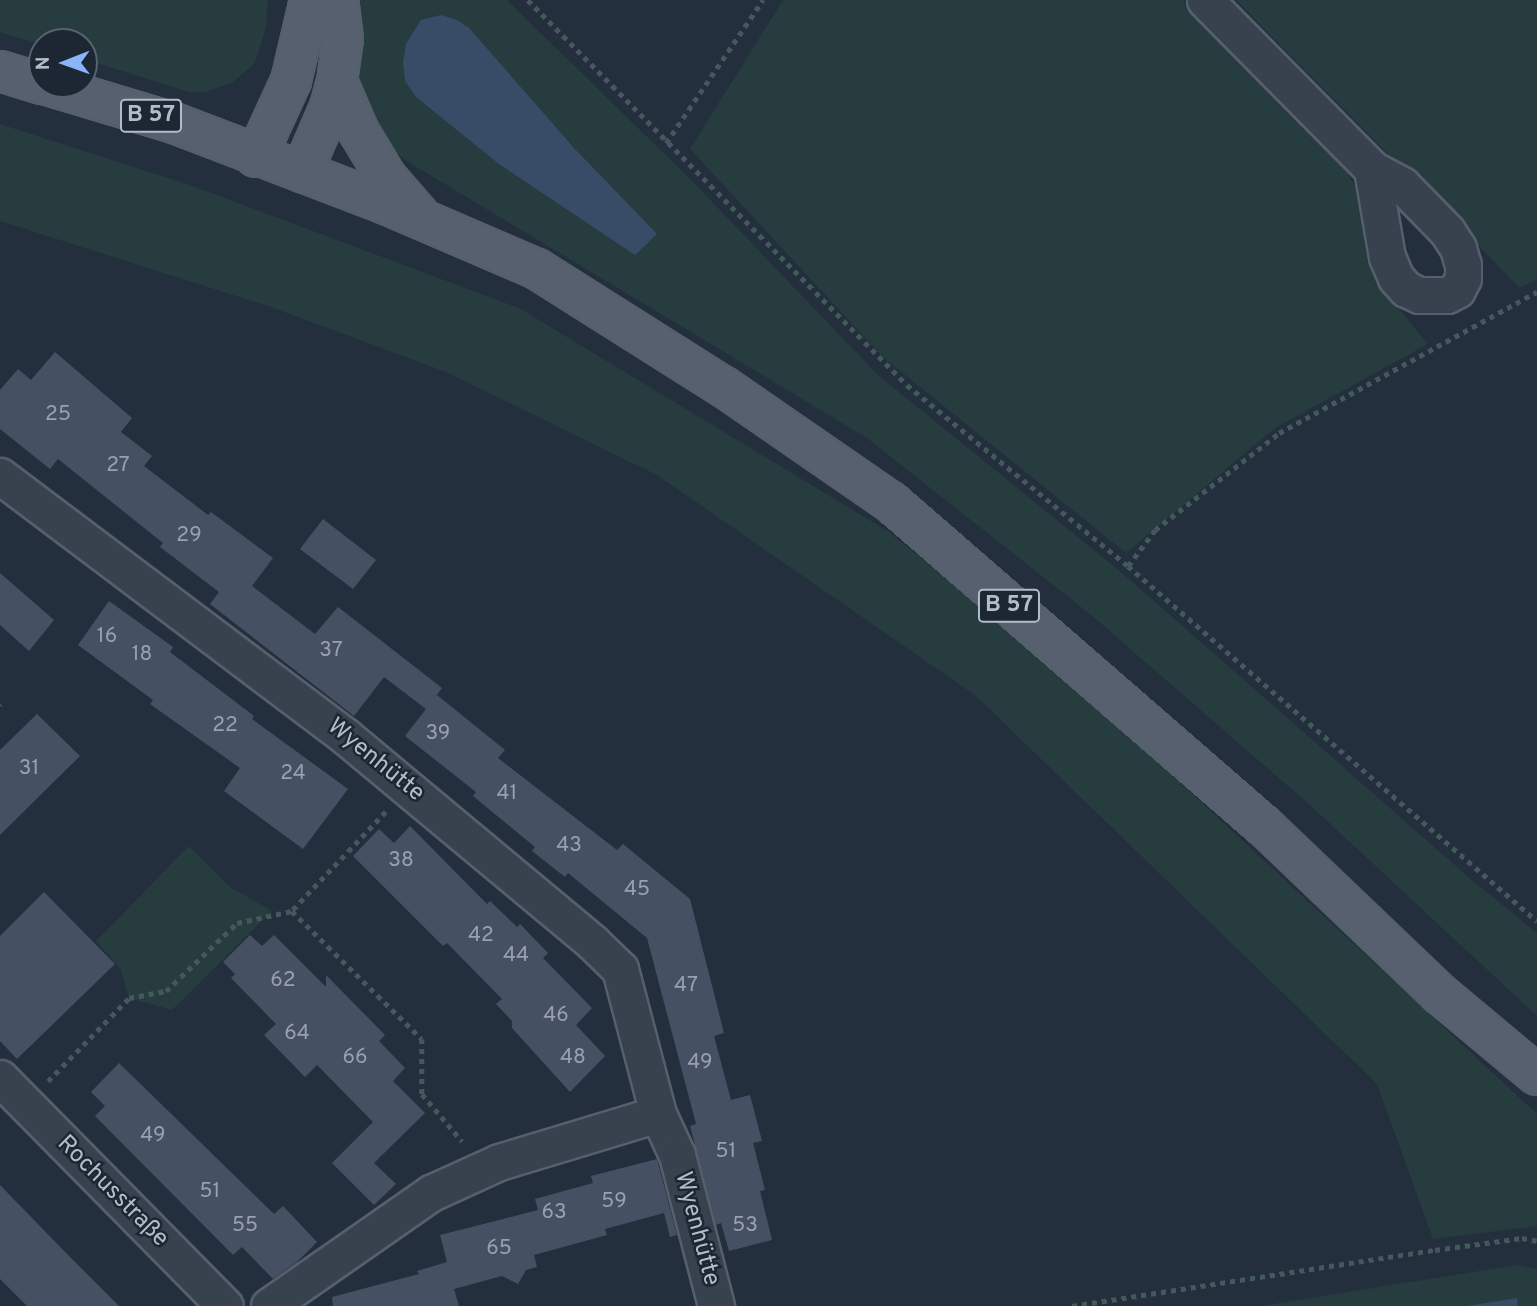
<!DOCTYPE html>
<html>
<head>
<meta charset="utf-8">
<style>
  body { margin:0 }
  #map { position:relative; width:1537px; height:1306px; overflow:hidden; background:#242f3e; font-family:Overpass,sans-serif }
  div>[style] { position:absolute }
  .green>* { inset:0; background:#263c3f }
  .water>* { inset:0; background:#394c67 }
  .building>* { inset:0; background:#455162 }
  .path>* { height:4.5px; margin-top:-2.25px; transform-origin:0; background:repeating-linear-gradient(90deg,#44595c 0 5px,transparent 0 10px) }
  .roads { filter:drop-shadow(2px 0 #565f6c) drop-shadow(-2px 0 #565f6c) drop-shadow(0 2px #565f6c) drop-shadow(0 -2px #565f6c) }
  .minor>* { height:35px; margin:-17.5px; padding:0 17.5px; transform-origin:17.5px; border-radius:17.5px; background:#38414e }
  .primary>* { height:38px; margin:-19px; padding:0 19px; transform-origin:19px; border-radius:19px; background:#56606e }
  span { translate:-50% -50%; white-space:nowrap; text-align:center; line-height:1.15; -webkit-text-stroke:5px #1d2633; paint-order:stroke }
  .number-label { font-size:21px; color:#98a1af }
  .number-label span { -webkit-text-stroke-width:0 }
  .shield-label span { padding:2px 5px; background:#1d2633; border:2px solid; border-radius:5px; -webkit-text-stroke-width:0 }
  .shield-label { font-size:23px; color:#b4bcc9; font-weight:700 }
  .street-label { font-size:24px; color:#b4bcc9 }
  .north { position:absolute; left:28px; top:28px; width:70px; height:70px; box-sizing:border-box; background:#1d2633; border:2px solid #59626f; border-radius:50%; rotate:269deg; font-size:19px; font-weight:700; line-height:28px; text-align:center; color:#b4bcc9 }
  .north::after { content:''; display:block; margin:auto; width:24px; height:32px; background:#8ab4f8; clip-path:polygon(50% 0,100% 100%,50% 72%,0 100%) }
</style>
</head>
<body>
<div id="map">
  <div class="green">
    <i style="clip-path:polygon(0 0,268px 0,266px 27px,255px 63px,233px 82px,206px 92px,189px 92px,84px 59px,84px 42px,42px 42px,42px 45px,0 32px)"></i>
    <i style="clip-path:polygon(352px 0,507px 0,690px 179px,878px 375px,1122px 573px,1473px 881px,1537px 933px,1537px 1016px,1311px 806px,1090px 614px,867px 438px,405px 160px,381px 139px,350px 64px)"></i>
    <i style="clip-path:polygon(783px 0,1183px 0,1337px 158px,1366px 202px,1385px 292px,1428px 344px,1275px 428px,1126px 553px,883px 357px,690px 149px)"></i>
    <i style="clip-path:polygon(1236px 0,1537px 0,1537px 279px,1520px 288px)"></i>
    <i style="clip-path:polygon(0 124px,190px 185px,519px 308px,889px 532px,1063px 674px,1537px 1114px,1537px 1226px,1433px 1239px,1377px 1084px,975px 695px,657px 475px,446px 372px,271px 307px,0 221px)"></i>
    <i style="clip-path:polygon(189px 846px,230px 887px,272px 911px,172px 1010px,129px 998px,120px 968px,96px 941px)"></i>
    <i style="clip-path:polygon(1517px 1265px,1537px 1269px,1537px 1306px,1260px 1306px)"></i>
  </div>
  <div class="water">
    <i style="clip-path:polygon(441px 15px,457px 20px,469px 28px,574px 148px,657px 234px,635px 255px,499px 164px,416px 97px,405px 81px,403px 63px,406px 44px,421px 20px)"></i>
    <i style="clip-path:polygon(1517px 1298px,1518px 1306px,1467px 1306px)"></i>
  </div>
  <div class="building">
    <i style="clip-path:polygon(55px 352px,132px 418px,121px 432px,152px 456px,144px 466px,208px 515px,211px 512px,273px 558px,252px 586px,315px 634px,338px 607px,442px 688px,433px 700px,437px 695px,505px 750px,498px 758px,617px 850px,623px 844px,690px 899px,724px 1033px,714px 1036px,731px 1100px,750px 1095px,762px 1141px,753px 1143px,765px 1190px,760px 1191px,772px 1240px,729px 1251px,721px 1223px,716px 1225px,690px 1126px,696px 1124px,647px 938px,568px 873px,565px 877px,532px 851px,535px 847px,473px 796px,476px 792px,405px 736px,426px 709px,384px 677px,354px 716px,210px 604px,219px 592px,160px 547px,163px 543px,58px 459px,50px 469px,0 429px,0 390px,18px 369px,31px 380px)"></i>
    <i style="clip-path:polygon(323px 519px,376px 560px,353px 589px,300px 549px)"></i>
    <i style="clip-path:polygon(0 573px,54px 620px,29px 651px,0 625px)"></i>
    <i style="clip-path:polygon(109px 601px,173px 647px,170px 652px,254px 716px,252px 719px,348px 789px,303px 849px,224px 791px,240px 768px,150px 704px,153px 700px,78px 645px)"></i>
    <i style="clip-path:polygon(37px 714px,80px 756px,0 835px,0 750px)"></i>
    <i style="clip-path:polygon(410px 826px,487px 904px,490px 901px,517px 927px,520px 924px,548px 953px,543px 958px,592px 1008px,576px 1025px,605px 1056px,570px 1092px,512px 1028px,512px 1021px,496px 1004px,502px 999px,447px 943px,443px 946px,353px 856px,379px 829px,394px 843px)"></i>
    <i style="clip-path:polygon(44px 892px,115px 964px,17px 1059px,0 1041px,0 936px)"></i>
    <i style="clip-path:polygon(250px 935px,262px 946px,274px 935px,326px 987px,326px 975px,385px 1035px,379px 1041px,405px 1068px,393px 1081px,425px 1113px,374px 1163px,396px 1184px,374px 1205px,332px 1163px,373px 1122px,317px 1065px,305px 1077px,264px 1035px,276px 1024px,231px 978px,235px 974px,223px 962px)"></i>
    <i style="clip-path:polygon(119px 1063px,274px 1214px,283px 1206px,317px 1242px,297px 1262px,273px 1279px,242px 1247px,233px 1255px,95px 1116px,105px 1106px,91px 1092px)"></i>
    <i style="clip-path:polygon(657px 1159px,677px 1235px,670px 1237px,664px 1213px,605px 1229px,607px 1235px,534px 1255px,537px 1267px,526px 1270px,518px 1284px,502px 1276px,454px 1289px,459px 1306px,333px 1306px,332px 1297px,419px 1274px,417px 1271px,447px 1262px,440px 1235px,538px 1210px,535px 1199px,593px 1183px,591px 1176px)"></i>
    <i style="clip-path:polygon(0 1185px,69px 1256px,119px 1306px,27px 1306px,0 1279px)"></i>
  </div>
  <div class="path">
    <i style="left:528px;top:0;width:540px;rotate:45.45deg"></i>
    <i style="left:907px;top:385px;width:286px;rotate:39.3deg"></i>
    <i style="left:1128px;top:566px;width:542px;rotate:40.96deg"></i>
    <i style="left:666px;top:143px;width:173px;rotate:-55.9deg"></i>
    <i style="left:1128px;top:566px;width:45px;rotate:-53.1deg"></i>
    <i style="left:1155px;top:530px;width:157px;rotate:-38deg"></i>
    <i style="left:1279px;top:433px;width:294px;rotate:-28.7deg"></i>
    <i style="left:0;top:705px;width:1px;rotate:-45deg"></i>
    <i style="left:386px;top:812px;width:137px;rotate:133.5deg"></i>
    <i style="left:292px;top:911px;width:182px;rotate:44.6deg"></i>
    <i style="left:422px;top:1039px;width:55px;rotate:90deg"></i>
    <i style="left:422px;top:1094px;width:62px;rotate:49.6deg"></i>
    <i style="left:48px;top:1081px;width:116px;rotate:-45.7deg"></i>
    <i style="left:129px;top:998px;width:38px;rotate:-11deg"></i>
    <i style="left:166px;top:991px;width:98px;rotate:-43.8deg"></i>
    <i style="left:237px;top:923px;width:56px;rotate:-12.3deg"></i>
    <i style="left:1072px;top:1306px;width:367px;rotate:-8.8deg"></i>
    <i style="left:1435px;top:1250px;width:88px;rotate:-7.9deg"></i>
    <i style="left:1522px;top:1238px;width:15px;rotate:11deg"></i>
  </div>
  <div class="roads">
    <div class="minor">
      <i style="left:1205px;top:0;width:238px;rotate:45.3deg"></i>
      <i style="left:1372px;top:169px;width:34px;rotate:28deg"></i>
      <i style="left:1402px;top:185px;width:64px;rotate:45.6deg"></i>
      <i style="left:1447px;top:231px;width:20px;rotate:57deg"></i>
      <i style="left:1458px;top:248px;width:18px;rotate:74deg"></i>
      <i style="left:1463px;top:265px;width:13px;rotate:90deg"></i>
      <i style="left:1463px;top:278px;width:13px;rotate:117deg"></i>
      <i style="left:1457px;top:290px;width:11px;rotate:153deg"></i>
      <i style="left:1447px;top:295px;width:28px;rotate:180deg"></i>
      <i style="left:1419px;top:295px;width:14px;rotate:-155deg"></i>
      <i style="left:1406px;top:289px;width:15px;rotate:-132deg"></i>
      <i style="left:1396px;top:278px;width:23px;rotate:-113deg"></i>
      <i style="left:1387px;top:257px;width:89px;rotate:-99.7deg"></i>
      <i style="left:0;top:476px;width:432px;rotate:37deg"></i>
      <i style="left:345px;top:736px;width:322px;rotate:39.8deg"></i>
      <i style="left:592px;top:942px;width:39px;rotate:44deg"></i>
      <i style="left:620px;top:969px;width:150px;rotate:75.3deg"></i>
      <i style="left:658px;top:1114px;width:45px;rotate:65.1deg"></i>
      <i style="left:677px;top:1155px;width:156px;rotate:75.5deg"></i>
      <i style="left:0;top:1078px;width:320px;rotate:45.4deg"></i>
      <i style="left:269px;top:1306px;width:198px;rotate:-34.9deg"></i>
      <i style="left:431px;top:1193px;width:75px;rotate:-24.5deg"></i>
      <i style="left:499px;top:1162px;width:166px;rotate:-16.8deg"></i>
    </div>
    <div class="primary">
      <i style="left:0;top:71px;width:44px;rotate:17.2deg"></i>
      <i style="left:337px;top:81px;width:56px;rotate:66.7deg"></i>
      <i style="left:359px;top:132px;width:52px;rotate:59deg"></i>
      <i style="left:386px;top:177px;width:50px;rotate:49deg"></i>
      <i style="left:44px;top:84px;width:136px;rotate:16.7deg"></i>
      <i style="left:174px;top:123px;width:227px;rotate:20.9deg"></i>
      <i style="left:386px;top:204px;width:164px;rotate:23.3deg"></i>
      <i style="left:537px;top:269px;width:221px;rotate:32.3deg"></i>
      <i style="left:724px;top:387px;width:203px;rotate:34.6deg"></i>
      <i style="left:891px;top:502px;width:495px;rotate:41deg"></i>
      <i style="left:1265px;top:827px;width:242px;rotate:43.7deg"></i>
      <i style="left:1440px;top:994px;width:126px;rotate:39.9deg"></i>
      <i style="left:256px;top:157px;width:84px;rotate:-65.3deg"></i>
      <i style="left:291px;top:81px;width:83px;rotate:-76.8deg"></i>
      <i style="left:302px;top:172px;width:71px;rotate:-66.7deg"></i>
      <i style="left:330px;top:107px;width:27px;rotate:-75deg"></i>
      <i style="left:337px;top:81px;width:42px;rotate:-81.9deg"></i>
      <i style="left:343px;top:39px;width:39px;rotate:-97deg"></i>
    </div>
  </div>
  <div class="number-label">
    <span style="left:58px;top:415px">25</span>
    <span style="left:118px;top:466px">27</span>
    <span style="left:189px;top:536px">29</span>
    <span style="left:107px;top:637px">16</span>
    <span style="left:331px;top:651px">37</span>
    <span style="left:142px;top:655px">18</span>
    <span style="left:225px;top:726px">22</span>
    <span style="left:438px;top:734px">39</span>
    <span style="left:29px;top:769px">31</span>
    <span style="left:293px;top:774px">24</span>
    <span style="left:507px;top:794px">41</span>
    <span style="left:569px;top:846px">43</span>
    <span style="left:401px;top:861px">38</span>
    <span style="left:637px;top:890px">45</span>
    <span style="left:481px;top:936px">42</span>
    <span style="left:516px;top:956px">44</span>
    <span style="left:283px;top:981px">62</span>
    <span style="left:686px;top:986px">47</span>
    <span style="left:556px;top:1016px">46</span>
    <span style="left:297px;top:1034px">64</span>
    <span style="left:355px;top:1058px">66</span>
    <span style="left:573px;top:1058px">48</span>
    <span style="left:700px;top:1063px">49</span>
    <span style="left:153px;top:1136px">49</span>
    <span style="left:726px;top:1152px">51</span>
    <span style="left:210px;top:1192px">51</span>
    <span style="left:614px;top:1202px">59</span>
    <span style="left:554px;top:1213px">63</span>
    <span style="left:245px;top:1226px">55</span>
    <span style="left:745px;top:1226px">53</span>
    <span style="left:499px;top:1249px">65</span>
  </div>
  <div class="shield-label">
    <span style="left:151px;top:116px">B 57</span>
    <span style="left:1009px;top:606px">B 57</span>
  </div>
  <div class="street-label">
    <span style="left:375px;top:761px;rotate:39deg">Wyenhütte</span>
    <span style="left:112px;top:1192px;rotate:45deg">Rochusstraße</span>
    <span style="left:696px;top:1229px;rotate:75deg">Wyenhütte</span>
  </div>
  <div class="north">N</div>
</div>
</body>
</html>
